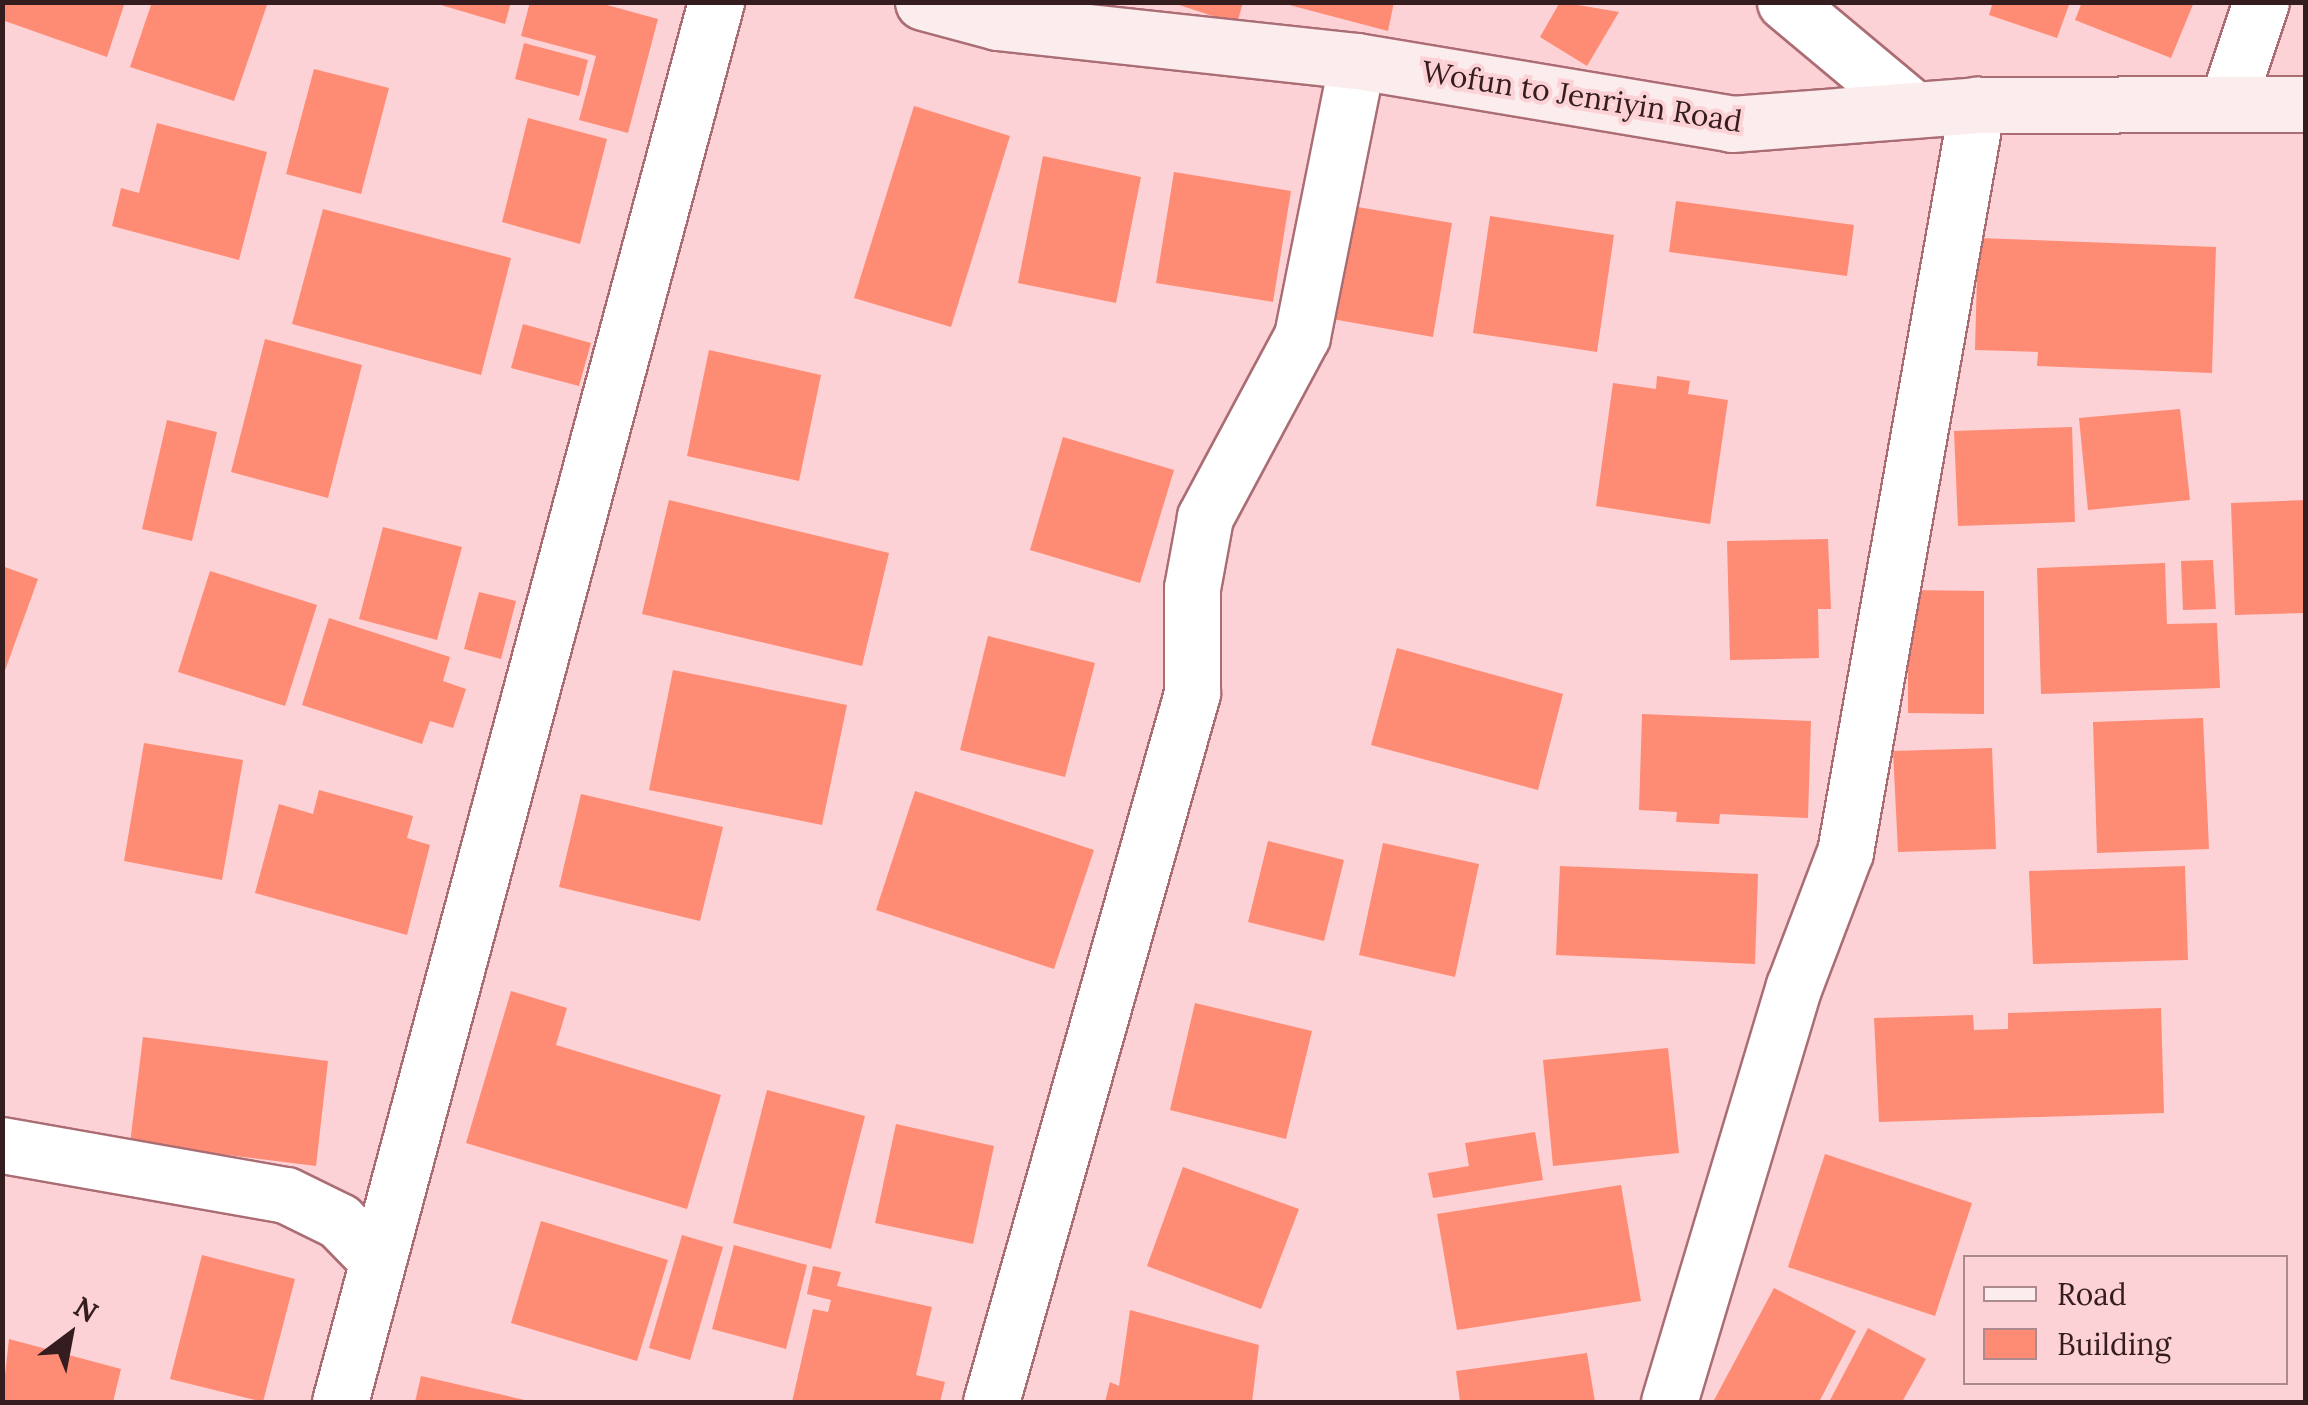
<!DOCTYPE html>
<html>
<head>
<meta charset="utf-8">
<style>
  body { margin:0 }
  #map { position:relative; width:2308px; height:1405px; overflow:hidden; background:#fcd2d6; font-family:Lora,serif }
  div>[style] { position:absolute }
  .building>* { inset:0; background:#fe8c74 }
  .roads { filter:drop-shadow(2px 0 #ab6d74) drop-shadow(-2px 0 #ab6d74) drop-shadow(0 2px #ab6d74) drop-shadow(0 -2px #ab6d74) }
  .street>* { height:55px; margin:-27.5px; padding:0 27.5px; transform-origin:27.5px; border-radius:27.5px; background:#fff }
  .secondary>* { height:55px; margin:-27.5px; padding:0 27.5px; transform-origin:27.5px; border-radius:27.5px; background:#fbeced }
  span { translate:-50% -50%; white-space:nowrap; text-align:center; line-height:1.15; -webkit-text-stroke:8px #fcd2d6; paint-order:stroke }
  .street-label { font-size:30px; color:#351c1f }
  .frame { position:absolute; inset:0; border:5px solid #351c1f; pointer-events:none }
  .legend { position:absolute; left:1963px; top:1255px; width:325px; height:130px; box-sizing:border-box; background:#fcd2d6; border:2px solid #ac898d; margin:0; padding:12px 18px; list-style:none; font-size:30px; color:#351c1f }
  .legend li { display:flex; align-items:center; gap:20px; height:50px }
  .legend b { width:50px; border:2px solid #ac898d }
  .north { position:absolute; left:20px; top:1285px; width:100px; height:100px; -webkit-text-stroke:8px #fcd2d6; paint-order:stroke; rotate:32deg; font-size:28px; font-weight:700; line-height:40px; text-align:center; color:#351c1f }
  .north::after { content:''; display:block; margin:auto; width:35px; height:45px; background:#351c1f; clip-path:polygon(50% 0,100% 100%,50% 72%,0 100%) }
</style>
</head>
<body>
<div id="map">
  <div class="building">
    <i style="clip-path:polygon(2px 2px,125px 2px,107px 57px,2px 20px)"></i>
    <i style="clip-path:polygon(152px 2px,268px 2px,234px 101px,130px 67px)"></i>
    <i style="clip-path:polygon(431px 2px,511px 2px,505px 24px)"></i>
    <i style="clip-path:polygon(530px 2px,596px 2px,658px 19px,628px 133px,579px 120px,596px 56px,521px 36px)"></i>
    <i style="clip-path:polygon(1170px 2px,1243px 2px,1237px 24px)"></i>
    <i style="clip-path:polygon(1278px 2px,1394px 2px,1388px 31px)"></i>
    <i style="clip-path:polygon(1560px 2px,1619px 12px,1587px 66px,1540px 37px)"></i>
    <i style="clip-path:polygon(1993px 2px,2070px 2px,2057px 38px,1989px 15px)"></i>
    <i style="clip-path:polygon(2082px 2px,2194px 2px,2171px 58px,2075px 20px)"></i>
    <i style="clip-path:polygon(524px 43px,588px 60px,579px 96px,515px 79px)"></i>
    <i style="clip-path:polygon(314px 69px,389px 88px,361px 194px,286px 174px)"></i>
    <i style="clip-path:polygon(914px 106px,1010px 136px,951px 327px,854px 298px)"></i>
    <i style="clip-path:polygon(528px 118px,607px 139px,580px 244px,502px 222px)"></i>
    <i style="clip-path:polygon(157px 123px,267px 152px,239px 260px,112px 226px,121px 188px,139px 193px)"></i>
    <i style="clip-path:polygon(1043px 156px,1141px 177px,1116px 303px,1018px 283px)"></i>
    <i style="clip-path:polygon(1174px 172px,1291px 191px,1273px 302px,1156px 283px)"></i>
    <i style="clip-path:polygon(1676px 201px,1854px 225px,1847px 276px,1669px 252px)"></i>
    <i style="clip-path:polygon(1340px 204px,1452px 223px,1433px 337px,1321px 317px)"></i>
    <i style="clip-path:polygon(323px 209px,511px 258px,481px 375px,292px 324px)"></i>
    <i style="clip-path:polygon(1490px 216px,1614px 235px,1597px 352px,1473px 333px)"></i>
    <i style="clip-path:polygon(1978px 238px,2216px 247px,2212px 373px,2037px 366px,2038px 352px,1975px 350px)"></i>
    <i style="clip-path:polygon(523px 324px,591px 343px,579px 386px,511px 368px)"></i>
    <i style="clip-path:polygon(265px 339px,362px 365px,328px 498px,231px 472px)"></i>
    <i style="clip-path:polygon(709px 350px,821px 375px,799px 481px,687px 456px)"></i>
    <i style="clip-path:polygon(1657px 376px,1690px 381px,1688px 394px,1728px 400px,1710px 524px,1596px 506px,1613px 383px,1656px 389px)"></i>
    <i style="clip-path:polygon(2180px 409px,2190px 500px,2088px 510px,2079px 418px)"></i>
    <i style="clip-path:polygon(167px 420px,217px 432px,192px 541px,142px 529px)"></i>
    <i style="clip-path:polygon(2072px 427px,2075px 522px,1958px 526px,1954px 431px)"></i>
    <i style="clip-path:polygon(1063px 437px,1174px 470px,1140px 583px,1030px 550px)"></i>
    <i style="clip-path:polygon(669px 500px,889px 553px,862px 666px,642px 614px)"></i>
    <i style="clip-path:polygon(2306px 500px,2306px 613px,2235px 615px,2231px 503px)"></i>
    <i style="clip-path:polygon(383px 527px,462px 547px,437px 640px,359px 619px)"></i>
    <i style="clip-path:polygon(1828px 539px,1831px 609px,1818px 609px,1819px 658px,1730px 660px,1727px 541px)"></i>
    <i style="clip-path:polygon(2213px 560px,2216px 609px,2183px 610px,2181px 561px)"></i>
    <i style="clip-path:polygon(2165px 563px,2167px 624px,2217px 623px,2220px 688px,2041px 694px,2037px 568px)"></i>
    <i style="clip-path:polygon(2px 566px,38px 579px,3px 676px,2px 676px)"></i>
    <i style="clip-path:polygon(210px 571px,317px 605px,285px 706px,178px 672px)"></i>
    <i style="clip-path:polygon(1908px 590px,1984px 591px,1984px 714px,1908px 713px)"></i>
    <i style="clip-path:polygon(479px 592px,516px 601px,501px 659px,464px 649px)"></i>
    <i style="clip-path:polygon(329px 618px,450px 657px,443px 681px,466px 689px,453px 728px,430px 721px,422px 744px,302px 705px)"></i>
    <i style="clip-path:polygon(988px 636px,1095px 663px,1065px 777px,960px 750px)"></i>
    <i style="clip-path:polygon(1397px 648px,1563px 694px,1538px 790px,1371px 745px)"></i>
    <i style="clip-path:polygon(673px 670px,847px 705px,822px 825px,649px 790px)"></i>
    <i style="clip-path:polygon(1642px 714px,1811px 721px,1808px 818px,1720px 814px,1719px 824px,1676px 822px,1677px 812px,1639px 810px)"></i>
    <i style="clip-path:polygon(2203px 718px,2209px 849px,2097px 853px,2093px 722px)"></i>
    <i style="clip-path:polygon(144px 743px,243px 760px,222px 880px,124px 861px)"></i>
    <i style="clip-path:polygon(1992px 748px,1996px 849px,1898px 852px,1893px 751px)"></i>
    <i style="clip-path:polygon(319px 790px,413px 816px,407px 838px,430px 845px,407px 935px,255px 893px,279px 804px,313px 814px)"></i>
    <i style="clip-path:polygon(915px 791px,1094px 850px,1054px 969px,876px 910px)"></i>
    <i style="clip-path:polygon(581px 794px,723px 827px,700px 921px,559px 887px)"></i>
    <i style="clip-path:polygon(1268px 841px,1344px 860px,1324px 941px,1248px 922px)"></i>
    <i style="clip-path:polygon(1383px 843px,1479px 864px,1455px 977px,1359px 955px)"></i>
    <i style="clip-path:polygon(1560px 866px,1758px 874px,1755px 964px,1556px 955px)"></i>
    <i style="clip-path:polygon(2185px 866px,2188px 960px,2033px 964px,2029px 871px)"></i>
    <i style="clip-path:polygon(511px 991px,567px 1008px,556px 1045px,721px 1095px,687px 1209px,466px 1143px)"></i>
    <i style="clip-path:polygon(1195px 1003px,1312px 1031px,1286px 1139px,1170px 1110px)"></i>
    <i style="clip-path:polygon(2161px 1008px,2164px 1113px,1879px 1122px,1874px 1018px,1973px 1015px,1974px 1030px,2008px 1029px,2008px 1013px)"></i>
    <i style="clip-path:polygon(143px 1037px,328px 1061px,316px 1166px,130px 1143px)"></i>
    <i style="clip-path:polygon(1668px 1048px,1679px 1153px,1553px 1166px,1543px 1060px)"></i>
    <i style="clip-path:polygon(767px 1090px,865px 1116px,831px 1249px,733px 1223px)"></i>
    <i style="clip-path:polygon(896px 1124px,994px 1146px,973px 1244px,875px 1223px)"></i>
    <i style="clip-path:polygon(1535px 1132px,1543px 1180px,1433px 1198px,1428px 1173px,1469px 1166px,1465px 1143px)"></i>
    <i style="clip-path:polygon(1825px 1154px,1972px 1203px,1935px 1316px,1788px 1267px)"></i>
    <i style="clip-path:polygon(1183px 1167px,1299px 1209px,1261px 1309px,1147px 1266px)"></i>
    <i style="clip-path:polygon(1621px 1185px,1641px 1301px,1457px 1330px,1437px 1214px)"></i>
    <i style="clip-path:polygon(541px 1221px,668px 1260px,637px 1361px,511px 1323px)"></i>
    <i style="clip-path:polygon(682px 1235px,723px 1247px,690px 1360px,649px 1348px)"></i>
    <i style="clip-path:polygon(734px 1245px,807px 1265px,786px 1349px,712px 1329px)"></i>
    <i style="clip-path:polygon(202px 1255px,295px 1279px,263px 1402px,170px 1379px)"></i>
    <i style="clip-path:polygon(813px 1266px,841px 1272px,837px 1286px,932px 1307px,916px 1375px,945px 1382px,940px 1402px,792px 1402px,813px 1309px,828px 1312px,831px 1300px,807px 1294px)"></i>
    <i style="clip-path:polygon(1774px 1288px,1856px 1331px,1819px 1402px,1713px 1402px)"></i>
    <i style="clip-path:polygon(1130px 1310px,1259px 1345px,1252px 1402px,1105px 1402px,1110px 1382px,1119px 1386px)"></i>
    <i style="clip-path:polygon(1868px 1328px,1926px 1359px,1902px 1402px,1829px 1402px)"></i>
    <i style="clip-path:polygon(9px 1339px,121px 1369px,113px 1402px,2px 1402px)"></i>
    <i style="clip-path:polygon(1587px 1353px,1595px 1402px,1460px 1402px,1456px 1371px)"></i>
    <i style="clip-path:polygon(421px 1376px,529px 1401px,529px 1402px,415px 1402px)"></i>
  </div>
  <div class="roads">
    <div class="street">
      <i style="left:1785px;top:2px;width:168px;rotate:39.9deg"></i>
      <i style="left:2228px;top:101px;width:104px;rotate:-71.6deg"></i>
      <i style="left:2px;top:1145px;width:288px;rotate:10deg"></i>
      <i style="left:286px;top:1195px;width:59px;rotate:26.1deg"></i>
      <i style="left:339px;top:1221px;width:50px;rotate:45.8deg"></i>
      <i style="left:340px;top:1402px;width:1450px;rotate:-74.97deg"></i>
      <i style="left:991px;top:1402px;width:737px;rotate:-74.17deg"></i>
      <i style="left:1192px;top:693px;width:105px;rotate:-90deg"></i>
      <i style="left:1192px;top:588px;width:72px;rotate:-79.6deg"></i>
      <i style="left:1205px;top:517px;width:205px;rotate:-61.8deg"></i>
      <i style="left:1302px;top:336px;width:280px;rotate:-78.7deg"></i>
      <i style="left:1669px;top:1402px;width:434px;rotate:-73.3deg"></i>
      <i style="left:1794px;top:986px;width:143px;rotate:-69.2deg"></i>
      <i style="left:1845px;top:852px;width:759px;rotate:-79.98deg"></i>
    </div>
    <div class="secondary">
      <i style="left:923px;top:2px;width:77px;rotate:15.1deg"></i>
      <i style="left:997px;top:22px;width:362px;rotate:6.2deg"></i>
      <i style="left:1357px;top:61px;width:380px;rotate:9.5deg"></i>
      <i style="left:1732px;top:124px;width:246px;rotate:-4.4deg"></i>
      <i style="left:1977px;top:105px;width:329px;rotate:-0.2deg"></i>
    </div>
  </div>
  <div class="street-label">
    <span style="left:1582px;top:96px;rotate:9deg">Wofun to Jenriyin Road</span>
  </div>
  <div class="frame"></div>
  <ul class="legend">
  <li><b style="height:12px;background:#fbeced"></b>Road</li>
  <li><b style="height:28px;background:#fe8c74"></b>Building</li>
  </ul>
  <div class="north">N</div>
</div>
</body>
</html>
